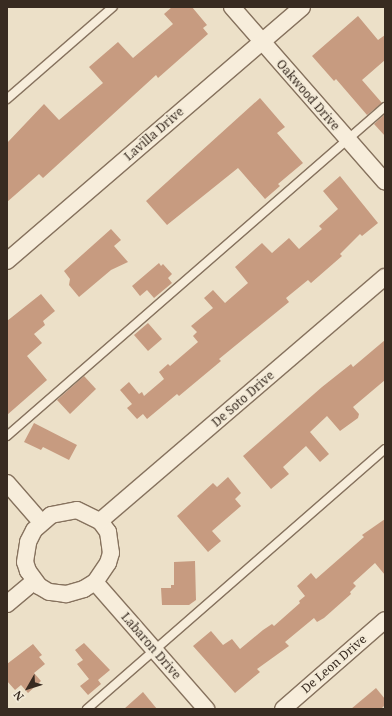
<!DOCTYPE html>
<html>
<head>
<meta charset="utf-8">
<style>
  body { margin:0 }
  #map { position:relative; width:392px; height:716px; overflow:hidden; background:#ece0c8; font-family:"Noto Serif",serif }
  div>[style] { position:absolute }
  .building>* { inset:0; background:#c79b80 }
  .roads { filter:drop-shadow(1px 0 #86725e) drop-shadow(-1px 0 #86725e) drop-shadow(0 1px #86725e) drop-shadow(0 -1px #86725e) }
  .service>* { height:8px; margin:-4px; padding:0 4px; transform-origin:4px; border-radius:4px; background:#f7eddb }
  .minor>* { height:16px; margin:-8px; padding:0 8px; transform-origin:8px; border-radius:8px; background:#f7eddb }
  span { translate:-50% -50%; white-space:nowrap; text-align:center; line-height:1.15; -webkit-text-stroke:4px #f3ead7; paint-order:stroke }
  .street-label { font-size:12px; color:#382b21 }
  .frame { position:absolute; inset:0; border:8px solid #382b21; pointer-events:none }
  .north { position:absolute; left:8px; top:668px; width:40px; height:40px; -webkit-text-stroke:3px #f3ead7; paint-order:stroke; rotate:231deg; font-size:11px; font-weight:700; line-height:16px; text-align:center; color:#382b21 }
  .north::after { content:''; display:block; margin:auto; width:14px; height:18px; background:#382b21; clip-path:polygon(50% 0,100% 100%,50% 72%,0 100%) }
</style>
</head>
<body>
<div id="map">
  <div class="building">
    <i style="clip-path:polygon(172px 7px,192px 7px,207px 25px,203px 28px,208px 34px,158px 78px,156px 75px,43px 178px,39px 174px,7px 202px,7px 143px,44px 104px,59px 120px,103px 83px,89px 67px,118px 42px,133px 58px,173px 24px,164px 14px)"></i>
    <i style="clip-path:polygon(358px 16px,378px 40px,385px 35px,385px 60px,362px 80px,382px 103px,367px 115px,336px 79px,334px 81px,312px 56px)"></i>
    <i style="clip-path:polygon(260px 98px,285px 127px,277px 133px,303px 163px,278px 184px,280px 186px,265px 199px,238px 168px,167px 225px,146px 201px)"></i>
    <i style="clip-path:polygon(385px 114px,385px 136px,374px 124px)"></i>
    <i style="clip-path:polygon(340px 176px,378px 223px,362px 236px,360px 234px,340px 254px,342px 256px,311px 283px,308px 280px,286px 298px,289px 302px,219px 359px,221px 361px,179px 396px,177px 394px,147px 419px,143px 414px,137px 419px,127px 408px,132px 404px,120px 390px,129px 382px,139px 394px,142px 392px,144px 396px,164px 379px,159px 372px,168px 364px,170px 366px,198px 342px,193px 336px,197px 332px,191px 326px,213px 308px,204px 298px,213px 290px,225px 303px,248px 283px,235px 267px,262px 243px,272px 253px,289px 238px,299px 249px,322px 229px,319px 226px,338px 209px,323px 191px)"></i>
    <i style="clip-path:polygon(111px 229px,121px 240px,114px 246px,128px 262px,111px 270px,79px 297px,69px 285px,70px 279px,64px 271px)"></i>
    <i style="clip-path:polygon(159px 263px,161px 266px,163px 264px,172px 274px,168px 278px,172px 283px,154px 298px,147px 290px,140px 296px,132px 286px)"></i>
    <i style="clip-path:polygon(41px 294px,55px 311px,43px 321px,45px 325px,34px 334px,42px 343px,27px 356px,47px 380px,7px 415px,7px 321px)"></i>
    <i style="clip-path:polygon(148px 323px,162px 339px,148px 351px,134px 335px)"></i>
    <i style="clip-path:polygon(385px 340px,385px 380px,353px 407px,359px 414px,358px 418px,340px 431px,327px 416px,310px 432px,329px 454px,320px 462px,306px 446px,283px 467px,289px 474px,271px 489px,243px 456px,322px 387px,351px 364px,353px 367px)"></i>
    <i style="clip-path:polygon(84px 376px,96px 389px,70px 414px,57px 400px)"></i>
    <i style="clip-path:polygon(34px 423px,77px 445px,69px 460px,43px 447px,41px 450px,24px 442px)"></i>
    <i style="clip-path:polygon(228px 477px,241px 493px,235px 499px,241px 506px,212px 531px,221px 541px,208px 552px,177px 516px,213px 483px,217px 487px)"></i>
    <i style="clip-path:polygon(385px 519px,385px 575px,375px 563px,353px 583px,356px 586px,350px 592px,351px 594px,324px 618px,317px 622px,314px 618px,285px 642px,289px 646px,257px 669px,260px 672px,235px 693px,193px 646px,211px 631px,223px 645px,232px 639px,240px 649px,263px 630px,272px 624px,274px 626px,300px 603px,299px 601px,305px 596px,297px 586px,311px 573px,316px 579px,364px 537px,362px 535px)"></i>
    <i style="clip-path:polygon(195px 561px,196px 600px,189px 605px,162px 605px,161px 588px,171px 588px,171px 585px,174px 585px,174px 562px)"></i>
    <i style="clip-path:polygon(84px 643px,110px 670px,98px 680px,101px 684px,88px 695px,80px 686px,89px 679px,77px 664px,83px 660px,75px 650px)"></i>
    <i style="clip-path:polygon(33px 644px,42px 655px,39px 657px,45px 664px,34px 673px,41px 681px,28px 693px,21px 685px,15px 690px,7px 681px,7px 664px)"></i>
    <i style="clip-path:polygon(376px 688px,385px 699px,385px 705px,381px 709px,351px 709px)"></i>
    <i style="clip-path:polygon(143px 692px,157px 709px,124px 709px)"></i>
  </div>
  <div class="roads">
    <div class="service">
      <i style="left:7px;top:99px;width:140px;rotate:-41deg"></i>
      <i style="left:7px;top:436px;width:501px;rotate:-41.04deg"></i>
      <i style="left:87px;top:709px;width:395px;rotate:-41.1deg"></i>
    </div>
    <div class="minor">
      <i style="left:232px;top:7px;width:232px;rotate:48.8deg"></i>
      <i style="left:7px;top:261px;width:389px;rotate:-40.7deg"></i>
      <i style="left:7px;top:483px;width:52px;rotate:48.9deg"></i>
      <i style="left:77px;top:510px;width:25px;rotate:26deg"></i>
      <i style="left:100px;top:521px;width:14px;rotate:54deg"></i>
      <i style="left:108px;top:532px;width:21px;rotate:82deg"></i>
      <i style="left:111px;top:553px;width:10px;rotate:107deg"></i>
      <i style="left:108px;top:563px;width:23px;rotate:124deg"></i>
      <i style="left:95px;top:582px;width:13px;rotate:148deg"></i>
      <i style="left:84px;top:589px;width:19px;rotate:164deg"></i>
      <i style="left:66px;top:594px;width:17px;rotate:-173deg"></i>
      <i style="left:49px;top:592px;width:12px;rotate:-149deg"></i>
      <i style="left:39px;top:586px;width:19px;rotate:-126deg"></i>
      <i style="left:28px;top:571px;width:9px;rotate:-108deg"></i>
      <i style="left:25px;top:562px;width:20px;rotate:-81deg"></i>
      <i style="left:28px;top:542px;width:13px;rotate:-63deg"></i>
      <i style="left:34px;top:530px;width:23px;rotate:-41deg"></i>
      <i style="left:51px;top:515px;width:26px;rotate:-11deg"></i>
      <i style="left:100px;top:521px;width:375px;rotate:-40.6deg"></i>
      <i style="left:95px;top:582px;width:169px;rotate:48.8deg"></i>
      <i style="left:7px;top:604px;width:35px;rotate:-40deg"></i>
      <i style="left:283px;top:709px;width:135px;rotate:-41.1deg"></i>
    </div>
  </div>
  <div class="street-label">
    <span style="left:308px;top:95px;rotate:49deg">Oakwood Drive</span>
    <span style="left:154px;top:134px;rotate:-41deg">Lavilla Drive</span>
    <span style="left:243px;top:399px;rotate:-41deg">De Soto Drive</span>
    <span style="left:151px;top:646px;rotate:49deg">Labaron Drive</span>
    <span style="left:334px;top:664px;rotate:-41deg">De Leon Drive</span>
  </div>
  <div class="frame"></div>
  <div class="north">N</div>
</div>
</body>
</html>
